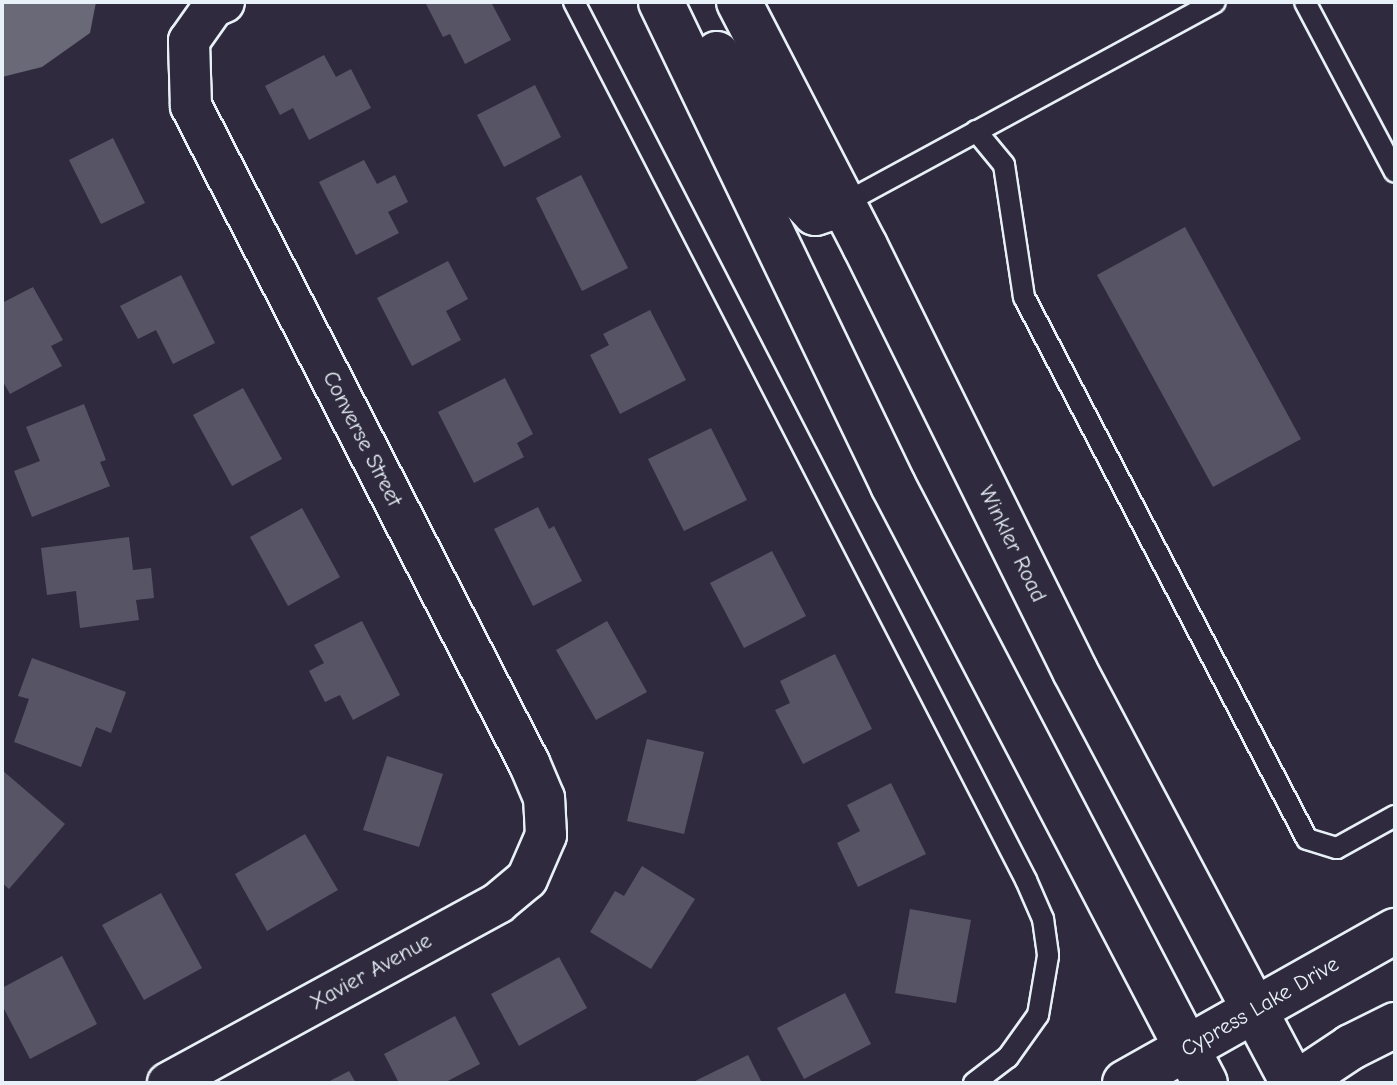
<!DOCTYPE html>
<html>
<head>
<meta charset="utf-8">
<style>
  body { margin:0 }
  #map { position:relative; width:1397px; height:1085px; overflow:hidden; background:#2f2a3d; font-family:"Comic Neue",sans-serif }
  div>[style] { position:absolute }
  .water>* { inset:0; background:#696978 }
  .building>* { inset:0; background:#575565 }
  .roads { filter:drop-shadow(2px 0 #e8f1f8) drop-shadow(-2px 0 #e8f1f8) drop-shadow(0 2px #e8f1f8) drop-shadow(0 -2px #e8f1f8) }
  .service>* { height:20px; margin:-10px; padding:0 10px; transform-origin:10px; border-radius:10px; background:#2f2a3d }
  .minor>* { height:40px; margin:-20px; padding:0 20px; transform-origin:20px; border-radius:20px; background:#2f2a3d }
  .tertiary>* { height:44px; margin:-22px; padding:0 22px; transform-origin:22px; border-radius:22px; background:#2f2a3d }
  .secondary>* { height:44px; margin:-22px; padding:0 22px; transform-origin:22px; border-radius:22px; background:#2f2a3d }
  span { translate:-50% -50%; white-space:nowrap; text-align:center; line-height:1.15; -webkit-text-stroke:6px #2f2a3d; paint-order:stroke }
  .street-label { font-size:22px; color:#e8f1f8 }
  .frame { position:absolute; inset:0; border:4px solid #e8f1f8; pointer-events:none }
</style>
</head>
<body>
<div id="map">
  <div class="water">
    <i style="clip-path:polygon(2px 2px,96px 2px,90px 33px,42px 67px,2px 77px)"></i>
  </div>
  <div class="building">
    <i style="clip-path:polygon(425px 2px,491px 2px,511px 40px,465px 64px,450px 34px,443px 37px)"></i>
    <i style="clip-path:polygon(324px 55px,336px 77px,351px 69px,371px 108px,309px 140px,293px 108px,280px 115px,265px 86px)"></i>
    <i style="clip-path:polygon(535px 85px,561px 137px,504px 167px,477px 115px)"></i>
    <i style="clip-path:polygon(113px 138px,145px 203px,101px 224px,69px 160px)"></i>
    <i style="clip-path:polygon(364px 160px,377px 184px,395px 175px,408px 202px,388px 212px,399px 233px,356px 255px,319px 182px)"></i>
    <i style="clip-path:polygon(581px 175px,628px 268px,582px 291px,536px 198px)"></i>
    <i style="clip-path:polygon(1185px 227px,1301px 439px,1213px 487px,1097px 275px)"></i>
    <i style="clip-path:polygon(448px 261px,468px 299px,446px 311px,461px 340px,412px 366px,377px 298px)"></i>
    <i style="clip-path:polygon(181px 275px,215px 343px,173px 364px,156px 330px,138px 339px,120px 306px)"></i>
    <i style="clip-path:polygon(33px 287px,63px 340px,51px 346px,62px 366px,10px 394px,2px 380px,2px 303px)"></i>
    <i style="clip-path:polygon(650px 310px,686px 380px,620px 414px,590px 355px,609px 345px,603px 334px)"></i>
    <i style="clip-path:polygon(505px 378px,533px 434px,517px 443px,524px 457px,474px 483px,438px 412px)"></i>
    <i style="clip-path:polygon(243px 388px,282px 459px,232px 486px,193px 415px)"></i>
    <i style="clip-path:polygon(84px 404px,106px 460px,100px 462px,110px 486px,32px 517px,14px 471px,40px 461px,26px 427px)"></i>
    <i style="clip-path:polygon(711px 428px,747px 500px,684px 531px,648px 459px)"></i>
    <i style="clip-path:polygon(538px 507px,549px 529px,554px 526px,582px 581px,533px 606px,494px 529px)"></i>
    <i style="clip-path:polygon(302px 508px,340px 577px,288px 606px,250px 537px)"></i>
    <i style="clip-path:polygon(129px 537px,133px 570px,151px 568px,154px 598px,136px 600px,139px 620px,80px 628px,76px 591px,47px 595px,41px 548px)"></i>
    <i style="clip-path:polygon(772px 551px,806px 616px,744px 648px,710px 583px)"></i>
    <i style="clip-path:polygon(362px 621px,400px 695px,353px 720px,340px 695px,325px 702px,309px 671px,324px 663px,314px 645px)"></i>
    <i style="clip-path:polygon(607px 621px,647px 692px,596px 720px,556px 650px)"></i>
    <i style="clip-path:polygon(835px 654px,872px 729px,803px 764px,775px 710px,790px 703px,780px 681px)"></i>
    <i style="clip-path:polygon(32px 658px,126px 692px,111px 733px,96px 727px,81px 767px,14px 742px,29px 699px,18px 696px)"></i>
    <i style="clip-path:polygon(647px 739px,704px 752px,684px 834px,627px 821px)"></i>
    <i style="clip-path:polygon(387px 756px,443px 774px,419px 847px,363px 830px)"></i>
    <i style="clip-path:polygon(2px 770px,65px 824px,9px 889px,2px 883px)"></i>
    <i style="clip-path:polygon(891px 783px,926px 854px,858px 887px,837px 843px,860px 831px,847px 805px)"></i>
    <i style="clip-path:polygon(305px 834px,338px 890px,267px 931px,235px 874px)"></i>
    <i style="clip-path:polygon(642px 866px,695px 899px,651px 969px,590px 932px,615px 891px,624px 896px)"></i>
    <i style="clip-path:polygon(161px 893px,202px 968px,144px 1000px,102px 925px)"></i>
    <i style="clip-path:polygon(910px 909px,971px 920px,956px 1003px,895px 993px)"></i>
    <i style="clip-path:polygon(62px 956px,97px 1024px,30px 1059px,2px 1005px,2px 988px)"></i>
    <i style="clip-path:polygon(559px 957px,587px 1008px,519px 1046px,491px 994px)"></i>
    <i style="clip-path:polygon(845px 993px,871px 1044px,804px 1079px,777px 1028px)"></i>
    <i style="clip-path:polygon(455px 1016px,480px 1064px,444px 1083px,399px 1083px,384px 1054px)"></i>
    <i style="clip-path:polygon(748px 1055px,762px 1083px,691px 1083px)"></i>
    <i style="clip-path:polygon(349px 1071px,356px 1083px,326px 1083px)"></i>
  </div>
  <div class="roads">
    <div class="service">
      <i style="left:574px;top:2px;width:988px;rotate:62.76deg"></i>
      <i style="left:1026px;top:880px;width:43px;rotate:66.4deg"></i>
      <i style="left:1043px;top:919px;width:37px;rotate:82deg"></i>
      <i style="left:1048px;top:956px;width:60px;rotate:99.6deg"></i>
      <i style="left:1038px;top:1015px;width:52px;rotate:125.5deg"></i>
      <i style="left:1008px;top:1057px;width:43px;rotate:142.6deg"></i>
      <i style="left:1305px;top:2px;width:192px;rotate:62.1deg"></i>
      <i style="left:976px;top:131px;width:44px;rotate:50.5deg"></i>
      <i style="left:1004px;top:165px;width:134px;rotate:81.4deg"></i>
      <i style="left:1024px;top:297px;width:611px;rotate:62.43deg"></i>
      <i style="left:1307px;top:839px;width:31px;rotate:17deg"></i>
      <i style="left:1337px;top:848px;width:66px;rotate:-28.9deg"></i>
      <i style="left:843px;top:204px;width:423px;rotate:-28.5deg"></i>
    </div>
    <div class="minor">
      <i style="left:168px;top:1083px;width:376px;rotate:-28.6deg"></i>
      <i style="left:498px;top:903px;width:38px;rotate:-40deg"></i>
      <i style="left:527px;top:879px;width:48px;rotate:-66.6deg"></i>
      <i style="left:546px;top:835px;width:37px;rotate:-93deg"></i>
      <i style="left:544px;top:798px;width:38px;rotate:-113deg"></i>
      <i style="left:529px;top:763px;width:739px;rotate:-117.22deg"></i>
      <i style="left:191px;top:106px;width:65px;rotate:-91.8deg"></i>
      <i style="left:189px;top:41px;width:42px;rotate:-54.8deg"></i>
      <i style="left:213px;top:7px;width:12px;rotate:-24deg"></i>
    </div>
    <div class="tertiary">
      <i style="left:661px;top:2px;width:536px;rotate:64.34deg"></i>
      <i style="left:893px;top:485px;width:674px;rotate:62.45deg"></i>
      <i style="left:739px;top:2px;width:275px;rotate:62.7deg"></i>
      <i style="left:865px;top:246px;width:474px;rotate:63.7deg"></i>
      <i style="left:1075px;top:671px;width:466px;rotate:62.1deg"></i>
      <i style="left:717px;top:54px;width:121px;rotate:62deg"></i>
      <i style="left:774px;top:161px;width:37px;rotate:56deg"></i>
      <i style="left:795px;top:192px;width:29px;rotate:46deg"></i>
      <i style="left:815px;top:213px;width:29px;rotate:-18deg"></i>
    </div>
    <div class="secondary">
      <i style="left:1125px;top:1083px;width:310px;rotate:-29.4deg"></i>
      <i style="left:1297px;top:1083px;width:65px;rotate:-33.7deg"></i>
      <i style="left:1351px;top:1047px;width:49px;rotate:-26.6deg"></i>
    </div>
  </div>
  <div class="street-label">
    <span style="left:362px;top:439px;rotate:63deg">Converse Street</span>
    <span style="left:1012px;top:544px;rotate:64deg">Winkler Road</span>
    <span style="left:371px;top:972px;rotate:-29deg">Xavier Avenue</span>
    <span style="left:1260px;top:1007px;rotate:-30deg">Cypress Lake Drive</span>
  </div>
  <div class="frame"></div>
</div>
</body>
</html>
